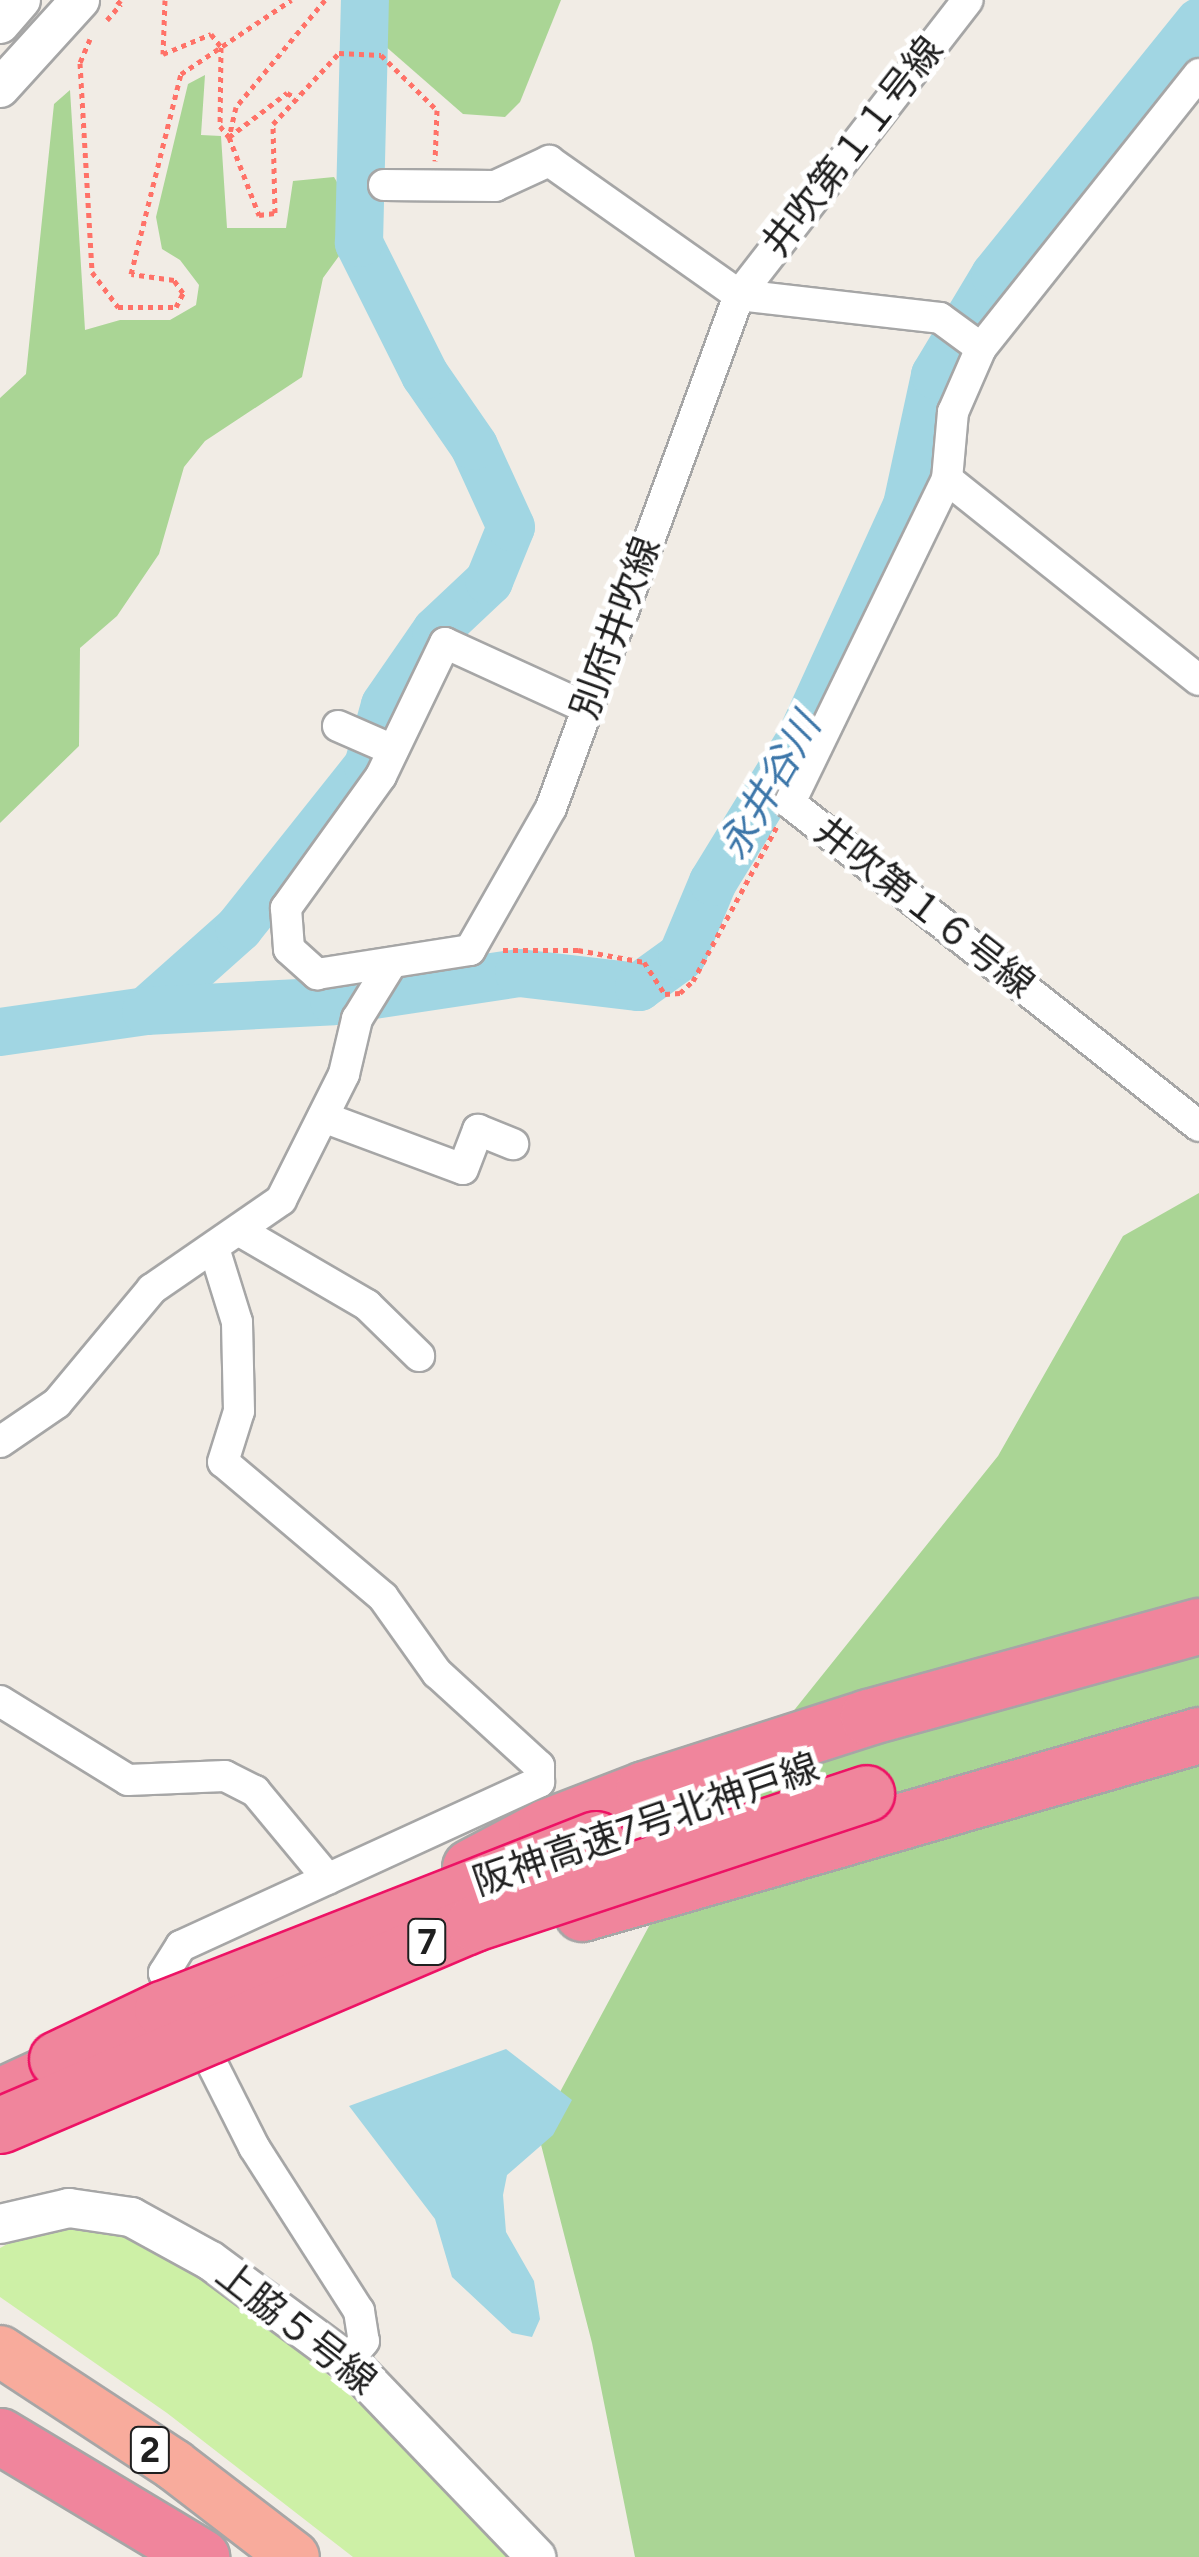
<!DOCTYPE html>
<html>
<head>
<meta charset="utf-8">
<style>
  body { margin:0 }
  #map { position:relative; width:1199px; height:2557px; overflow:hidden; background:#f1ece5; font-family:Figtree,"Noto Sans JP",sans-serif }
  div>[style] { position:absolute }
  .grass>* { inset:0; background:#cdf0a6 }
  .forest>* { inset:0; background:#aad595 }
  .water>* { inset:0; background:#a1d6e3 }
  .river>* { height:48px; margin:-24px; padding:0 24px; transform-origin:24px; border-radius:24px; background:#a1d6e3 }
  .path>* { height:5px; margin-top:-2.5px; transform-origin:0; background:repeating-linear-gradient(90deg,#ff7268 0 5px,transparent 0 10px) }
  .roads { filter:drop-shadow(2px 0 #a6a6a6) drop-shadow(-2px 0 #a6a6a6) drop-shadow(0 2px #a6a6a6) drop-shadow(0 -2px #a6a6a6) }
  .minor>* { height:30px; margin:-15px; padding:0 15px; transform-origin:15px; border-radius:15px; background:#fff }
  .tertiary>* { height:38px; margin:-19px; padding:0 19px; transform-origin:19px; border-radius:19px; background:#fff }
  .trunk>* { height:50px; margin:-25px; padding:0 25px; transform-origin:25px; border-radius:25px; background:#f8ab9c }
  .motorway>* { height:55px; margin:-27.5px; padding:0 27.5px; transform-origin:27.5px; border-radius:27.5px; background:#f0859c }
  .bridges { filter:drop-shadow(2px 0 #ed1365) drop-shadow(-2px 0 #ed1365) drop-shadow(0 2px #ed1365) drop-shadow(0 -2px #ed1365) }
  .motorway-bridge>* { height:55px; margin:-27.5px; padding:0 27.5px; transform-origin:27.5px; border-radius:27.5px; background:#f0859c }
  span { translate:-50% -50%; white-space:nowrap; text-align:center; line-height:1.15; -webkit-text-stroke:10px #fff; paint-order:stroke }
  .shield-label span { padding:2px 8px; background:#fff; border:2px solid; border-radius:8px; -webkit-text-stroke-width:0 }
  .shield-label { font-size:35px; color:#1f1f1f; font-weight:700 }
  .street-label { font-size:38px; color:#1f1f1f }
  .water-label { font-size:40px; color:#3c76a9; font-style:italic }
</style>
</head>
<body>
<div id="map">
  <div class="grass">
    <i style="clip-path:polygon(43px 2225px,100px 2227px,147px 2241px,300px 2349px,444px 2482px,510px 2557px,353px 2557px,167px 2413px,0 2297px,0 2248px)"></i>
  </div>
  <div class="forest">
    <i style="clip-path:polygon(377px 0,561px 0,520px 102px,505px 117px,463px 114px,376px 38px)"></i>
    <i style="clip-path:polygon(205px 75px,201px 135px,221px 136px,227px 228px,286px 228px,293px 181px,334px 177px,344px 194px,347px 245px,323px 278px,302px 377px,205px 441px,184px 467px,159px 554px,117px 616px,80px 648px,79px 746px,0 823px,0 398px,26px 374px,54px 104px,70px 90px,85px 330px,120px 320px,170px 320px,196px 305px,199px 285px,180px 260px,162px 249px,156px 217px,188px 84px)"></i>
    <i style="clip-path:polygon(1199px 1193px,1199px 2557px,635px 2557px,592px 2343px,538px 2133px,706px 1820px,998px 1456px,1123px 1236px)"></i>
  </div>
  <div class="water">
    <i style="clip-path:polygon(506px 2049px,572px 2100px,553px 2135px,507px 2175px,503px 2195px,506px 2232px,534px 2281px,540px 2319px,532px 2337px,512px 2333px,452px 2277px,435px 2219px,349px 2106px)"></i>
  </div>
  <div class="river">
    <i style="left:146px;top:1011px;width:125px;rotate:-41.7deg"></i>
    <i style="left:239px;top:928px;width:207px;rotate:-51.5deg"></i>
    <i style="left:368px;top:766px;width:63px;rotate:-74.4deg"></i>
    <i style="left:385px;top:705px;width:90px;rotate:-55.4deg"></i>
    <i style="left:436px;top:631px;width:73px;rotate:-43.3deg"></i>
    <i style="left:489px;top:581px;width:58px;rotate:-67.8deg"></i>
    <i style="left:511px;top:527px;width:89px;rotate:-114.6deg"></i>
    <i style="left:474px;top:446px;width:86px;rotate:-124.6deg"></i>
    <i style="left:425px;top:375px;width:148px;rotate:-116.6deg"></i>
    <i style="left:359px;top:243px;width:243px;rotate:-88.6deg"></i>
    <i style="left:0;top:1032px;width:148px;rotate:-8.2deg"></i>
    <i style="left:146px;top:1011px;width:188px;rotate:-3deg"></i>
    <i style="left:334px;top:1001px;width:187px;rotate:-8.6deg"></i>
    <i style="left:519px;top:973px;width:121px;rotate:6.7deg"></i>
    <i style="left:639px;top:987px;width:53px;rotate:-35.8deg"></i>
    <i style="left:682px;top:956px;width:80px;rotate:-67.3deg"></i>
    <i style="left:713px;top:882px;width:167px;rotate:-58.5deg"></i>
    <i style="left:800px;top:740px;width:258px;rotate:-65.5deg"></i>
    <i style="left:907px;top:505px;width:133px;rotate:-77.8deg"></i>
    <i style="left:935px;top:375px;width:117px;rotate:-59deg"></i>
    <i style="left:995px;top:275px;width:325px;rotate:-51.1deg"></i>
  </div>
  <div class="path">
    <i style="left:165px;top:0;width:54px;rotate:92.1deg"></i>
    <i style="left:163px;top:54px;width:52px;rotate:-22.6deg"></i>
    <i style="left:211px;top:34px;width:16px;rotate:52deg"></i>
    <i style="left:221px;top:47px;width:79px;rotate:90.7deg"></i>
    <i style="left:220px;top:126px;width:14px;rotate:51deg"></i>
    <i style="left:229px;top:137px;width:73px;rotate:-37.2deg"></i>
    <i style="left:287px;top:93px;width:10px;rotate:29deg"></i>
    <i style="left:325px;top:0;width:139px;rotate:129.8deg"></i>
    <i style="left:236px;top:107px;width:31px;rotate:103deg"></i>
    <i style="left:229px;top:137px;width:84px;rotate:69deg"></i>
    <i style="left:259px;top:215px;width:16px;rotate:-7deg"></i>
    <i style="left:275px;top:213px;width:89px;rotate:-91.3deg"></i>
    <i style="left:273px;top:124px;width:97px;rotate:-47.1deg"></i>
    <i style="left:339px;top:53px;width:42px;rotate:2.7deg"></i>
    <i style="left:381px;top:55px;width:78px;rotate:44.5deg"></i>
    <i style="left:437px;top:110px;width:51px;rotate:92.2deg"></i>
    <i style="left:107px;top:20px;width:21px;rotate:-49deg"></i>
    <i style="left:121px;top:4px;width:6px;rotate:-141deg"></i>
    <i style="left:90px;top:39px;width:26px;rotate:113deg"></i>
    <i style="left:80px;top:63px;width:209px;rotate:86.7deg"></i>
    <i style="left:92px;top:272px;width:44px;rotate:53.4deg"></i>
    <i style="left:118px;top:307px;width:58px"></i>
    <i style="left:176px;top:307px;width:16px;rotate:-63deg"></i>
    <i style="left:183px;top:293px;width:16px;rotate:-125deg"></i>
    <i style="left:174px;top:280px;width:43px;rotate:-172.1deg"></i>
    <i style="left:131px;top:274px;width:206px;rotate:-76deg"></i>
    <i style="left:181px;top:74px;width:133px;rotate:-33.9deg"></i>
    <i style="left:503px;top:950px;width:75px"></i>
    <i style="left:578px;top:950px;width:67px;rotate:10.3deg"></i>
    <i style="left:644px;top:962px;width:38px;rotate:57deg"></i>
    <i style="left:665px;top:994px;width:15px;rotate:-4deg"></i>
    <i style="left:680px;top:993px;width:18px;rotate:-43deg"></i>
    <i style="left:693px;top:981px;width:176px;rotate:-61.5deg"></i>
  </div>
  <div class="roads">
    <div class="minor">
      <i style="left:1199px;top:74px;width:350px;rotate:128.5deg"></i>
      <i style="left:981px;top:348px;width:70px;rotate:113.6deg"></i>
      <i style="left:953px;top:412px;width:67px;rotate:95.1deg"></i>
      <i style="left:947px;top:479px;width:360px;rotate:115.9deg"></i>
      <i style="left:790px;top:803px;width:521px;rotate:38.3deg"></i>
      <i style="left:384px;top:185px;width:111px;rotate:0.5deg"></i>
      <i style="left:495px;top:186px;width:60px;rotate:-24.8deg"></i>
      <i style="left:549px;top:161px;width:232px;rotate:35.2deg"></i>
      <i style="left:739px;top:295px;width:202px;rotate:6.5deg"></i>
      <i style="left:940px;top:318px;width:51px;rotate:36.2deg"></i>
      <i style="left:947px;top:479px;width:322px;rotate:38.6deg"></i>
      <i style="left:587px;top:708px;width:156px;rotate:-155.4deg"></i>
      <i style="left:445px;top:643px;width:148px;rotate:115.7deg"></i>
      <i style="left:381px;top:776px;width:163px;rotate:125.7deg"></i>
      <i style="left:286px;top:908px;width:41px;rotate:85.8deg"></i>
      <i style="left:289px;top:949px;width:38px;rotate:42deg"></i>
      <i style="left:317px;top:974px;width:155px;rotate:-8.9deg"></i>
      <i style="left:470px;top:950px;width:163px;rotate:-60.3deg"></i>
      <i style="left:551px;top:808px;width:546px;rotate:-69.87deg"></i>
      <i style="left:739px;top:295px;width:373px;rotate:-52.2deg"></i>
      <i style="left:338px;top:726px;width:60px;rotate:23.6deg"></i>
      <i style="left:323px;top:1117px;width:149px;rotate:20.4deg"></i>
      <i style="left:463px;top:1169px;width:42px;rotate:-69deg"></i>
      <i style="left:478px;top:1130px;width:38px;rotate:22deg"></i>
      <i style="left:240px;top:1231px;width:147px;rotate:30.2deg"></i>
      <i style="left:367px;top:1305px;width:73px;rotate:44.4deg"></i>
      <i style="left:0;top:1442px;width:69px;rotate:-34.4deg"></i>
      <i style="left:57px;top:1403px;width:148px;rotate:-50.2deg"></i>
      <i style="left:152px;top:1289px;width:157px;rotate:-34.6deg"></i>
      <i style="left:281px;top:1200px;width:141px;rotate:-63.4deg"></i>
      <i style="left:344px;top:1074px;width:57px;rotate:-76.7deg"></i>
      <i style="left:357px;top:1019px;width:61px;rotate:-58.4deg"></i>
      <i style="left:0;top:1701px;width:150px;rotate:31.7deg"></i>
      <i style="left:128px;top:1780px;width:97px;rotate:-2.4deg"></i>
      <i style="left:225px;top:1776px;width:34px;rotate:27deg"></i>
      <i style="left:255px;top:1791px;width:114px;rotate:50.3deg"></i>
      <i style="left:184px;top:2010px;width:42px;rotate:-118.4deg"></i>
      <i style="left:164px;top:1973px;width:32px;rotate:-58deg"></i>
      <i style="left:181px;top:1946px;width:394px;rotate:-24.6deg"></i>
      <i style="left:539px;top:1782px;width:16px;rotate:-90deg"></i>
      <i style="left:539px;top:1766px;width:138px;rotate:-137.6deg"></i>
      <i style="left:437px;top:1673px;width:93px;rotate:-125.4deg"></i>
      <i style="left:383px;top:1597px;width:209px;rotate:-139.8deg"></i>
      <i style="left:223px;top:1462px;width:53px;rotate:-72.6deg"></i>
      <i style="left:239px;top:1411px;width:89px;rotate:-91.3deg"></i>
      <i style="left:237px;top:1322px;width:77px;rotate:-107.3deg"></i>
      <i style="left:201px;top:2042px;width:118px;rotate:63.2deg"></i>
      <i style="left:254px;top:2147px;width:195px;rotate:57.4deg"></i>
      <i style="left:359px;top:2311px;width:30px;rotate:81deg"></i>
      <i style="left:364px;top:2341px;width:26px;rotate:130deg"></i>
    </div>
    <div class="tertiary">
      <i style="left:0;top:24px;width:32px;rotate:-49deg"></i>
      <i style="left:0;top:88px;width:119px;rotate:-47.7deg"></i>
      <i style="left:0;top:2224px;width:71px;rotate:-13.1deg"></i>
      <i style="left:69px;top:2208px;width:63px;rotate:8.3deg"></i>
      <i style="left:131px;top:2217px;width:91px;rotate:28.8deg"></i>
      <i style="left:211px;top:2261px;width:177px;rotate:36.5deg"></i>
      <i style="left:353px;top:2366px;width:265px;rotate:46.2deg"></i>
    </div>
    <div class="trunk">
      <i style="left:0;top:2351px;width:208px;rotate:33.2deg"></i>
      <i style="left:174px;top:2465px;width:151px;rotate:37.5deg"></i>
    </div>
    <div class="motorway">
      <i style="left:470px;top:1867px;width:86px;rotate:-27.8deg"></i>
      <i style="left:546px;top:1827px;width:105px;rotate:-21.2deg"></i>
      <i style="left:644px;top:1789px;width:235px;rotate:-17.8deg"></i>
      <i style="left:868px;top:1717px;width:343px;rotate:-15.4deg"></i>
      <i style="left:582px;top:1913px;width:642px;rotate:-16.09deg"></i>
      <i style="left:0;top:2096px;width:117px;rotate:-24.8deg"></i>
      <i style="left:0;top:2436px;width:235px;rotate:31deg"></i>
    </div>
  </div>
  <div class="bridges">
    <div class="motorway-bridge">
      <i style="left:57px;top:2059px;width:116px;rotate:-25.5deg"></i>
      <i style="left:162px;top:2009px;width:466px;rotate:-21.4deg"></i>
      <i style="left:0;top:2125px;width:515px;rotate:-23.08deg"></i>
      <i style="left:474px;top:1923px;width:413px;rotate:-18.3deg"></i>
    </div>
  </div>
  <div class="shield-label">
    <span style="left:427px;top:1942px">7</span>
    <span style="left:150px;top:2450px">2</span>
  </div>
  <div class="street-label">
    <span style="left:853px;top:147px;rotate:-52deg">井吹第１１号線</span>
    <span style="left:616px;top:628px;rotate:-70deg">別府井吹線</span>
    <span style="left:924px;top:908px;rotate:38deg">井吹第１６号線</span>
    <span style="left:646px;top:1825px;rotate:-19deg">阪神高速7号北神戸線</span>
    <span style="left:296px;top:2328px;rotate:38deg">上脇５号線</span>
  </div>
  <div class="water-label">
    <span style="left:769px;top:786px;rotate:-60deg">永井谷川</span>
  </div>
</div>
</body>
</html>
